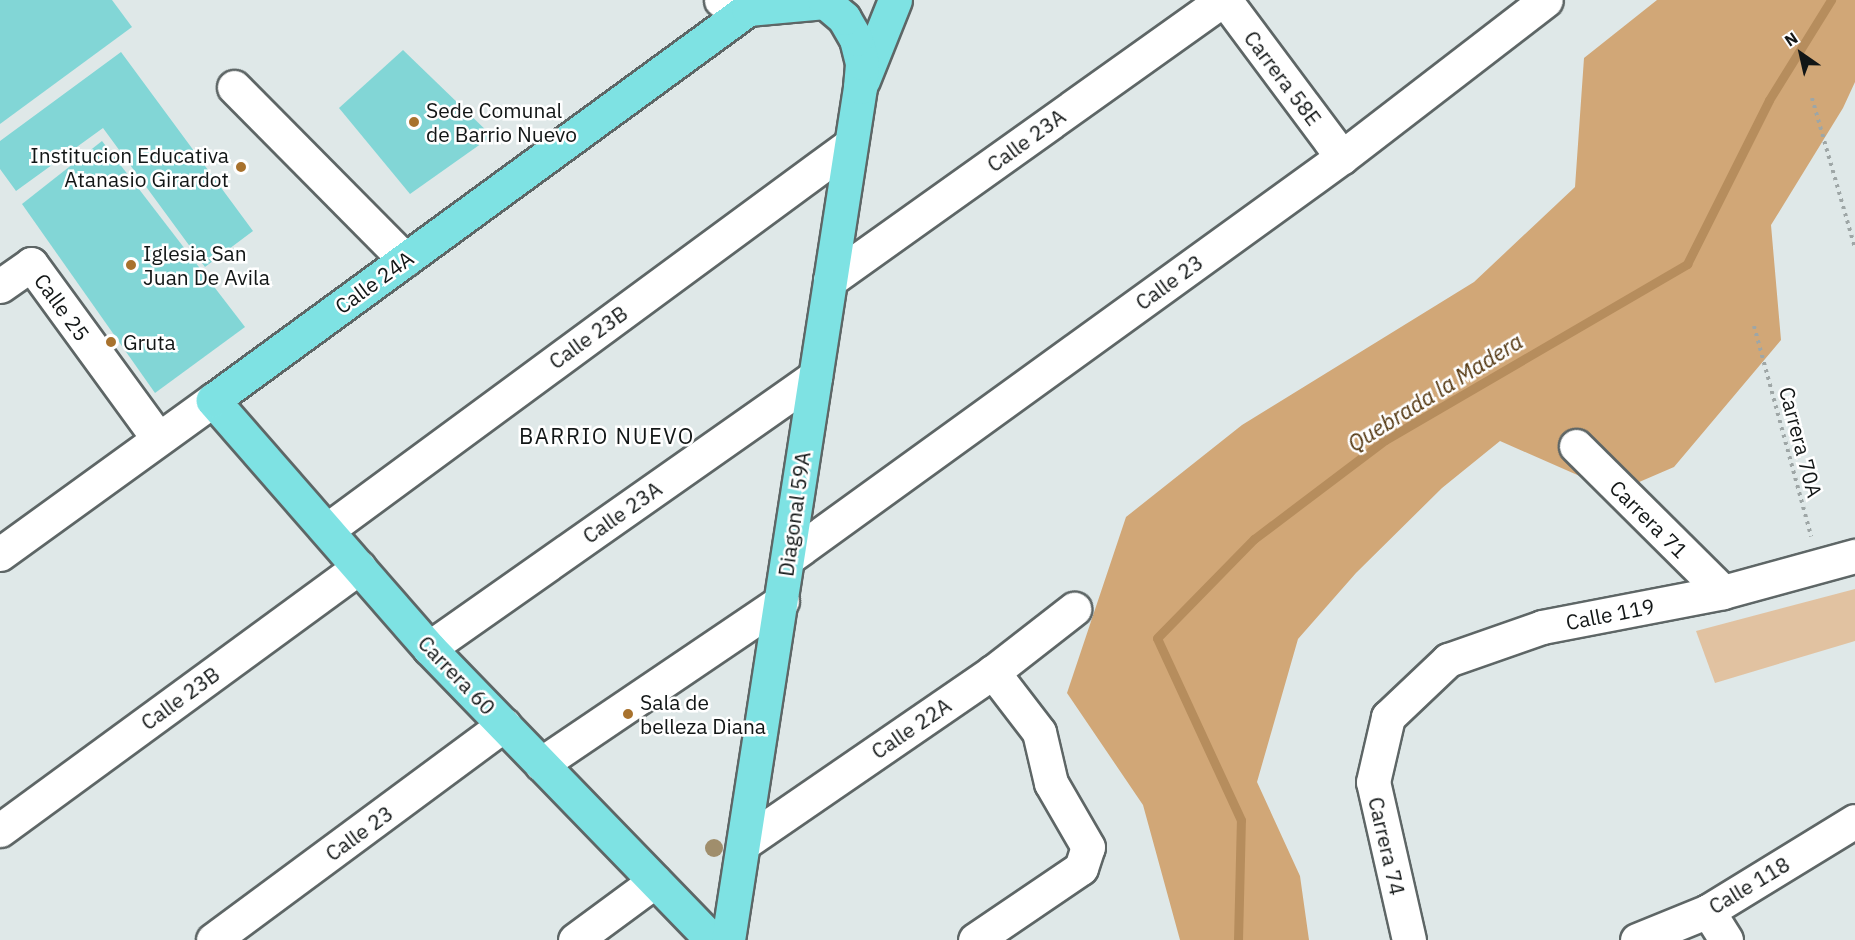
<!DOCTYPE html>
<html>
<head>
<meta charset="utf-8">
<style>
  body { margin:0 }
  #map { position:relative; width:1855px; height:940px; overflow:hidden; background:#dfe8e8; font-family:"IBM Plex Sans",sans-serif }
  div>[style] { position:absolute }
  .green>* { inset:0; background:#e1c2a1 }
  .forest>* { inset:0; background:#d1a777 }
  .stream>* { height:9px; margin:-4.5px; padding:0 4.5px; transform-origin:4.5px; border-radius:4.5px; background:#b68d5d }
  .building>* { inset:0; background:#82d6d6 }
  .path>* { height:4px; margin-top:-2px; transform-origin:0; background:repeating-linear-gradient(90deg,#9ea6a6 0 3px,transparent 0 7.5px) }
  .roads { filter:drop-shadow(2px 0 #5e6666) drop-shadow(-2px 0 #5e6666) drop-shadow(0 2px #5e6666) drop-shadow(0 -2px #5e6666) }
  .minor>* { height:33px; margin:-16.5px; padding:0 16.5px; transform-origin:16.5px; border-radius:16.5px; background:#fff }
  .major>* { height:33px; margin:-16.5px; padding:0 16.5px; transform-origin:16.5px; border-radius:16.5px; background:#7ee2e3 }
  .trees>* { width:18px; height:18px; margin:-9px; border-radius:50%; background:#a08e6c }
  .dots>* { width:16px; height:16px; translate:-50% -50%; box-sizing:border-box; border:3px solid #fff; border-radius:50% }
  span { translate:-50% -50%; white-space:nowrap; text-align:center; line-height:1.15; -webkit-text-stroke:5px #fff; paint-order:stroke }
  .street-label { font-size:21px; color:#121616 }
  .poi-label { font-size:21px; color:#121616 }
  .left { translate:0 -50%; text-align:left }
  .right { translate:-100% -50%; text-align:right }
  .water-label { font-size:22px; color:#51340d; font-style:italic }
  .neighbourhood-label { font-size:22px; color:#121616; letter-spacing:1.5px }
  .north { position:absolute; left:1771px; top:24px; width:60px; height:60px; -webkit-text-stroke:4px #fff; paint-order:stroke; rotate:326deg; font-size:16px; font-weight:700; line-height:24px; text-align:center; color:#121616 }
  .north::after { content:''; display:block; margin:auto; width:21px; height:27px; background:#121616; clip-path:polygon(50% 0,100% 100%,50% 72%,0 100%) }
</style>
</head>
<body>
<div id="map">
  <div class="green">
    <i style="clip-path:polygon(1855px 589px,1855px 641px,1715px 683px,1696px 631px)"></i>
  </div>
  <div class="forest">
    <i style="clip-path:polygon(1657px 0,1855px 0,1855px 82px,1843px 108px,1771px 225px,1781px 340px,1674px 467px,1616px 492px,1500px 441px,1442px 488px,1356px 573px,1298px 639px,1257px 782px,1300px 876px,1309px 940px,1180px 940px,1143px 805px,1067px 693px,1126px 517px,1242px 425px,1474px 282px,1575px 187px,1584px 58px)"></i>
  </div>
  <div class="stream">
    <i style="left:1238px;top:940px;width:120px;rotate:-88.6deg"></i>
    <i style="left:1241px;top:820px;width:200px;rotate:-114.8deg"></i>
    <i style="left:1157px;top:638px;width:139px;rotate:-45.6deg"></i>
    <i style="left:1254px;top:539px;width:164px;rotate:-37.1deg"></i>
    <i style="left:1385px;top:440px;width:350px;rotate:-30.2deg"></i>
    <i style="left:1687px;top:264px;width:183px;rotate:-63.4deg"></i>
    <i style="left:1769px;top:100px;width:118px;rotate:-58.2deg"></i>
  </div>
  <div class="building">
    <i style="clip-path:polygon(0 0,112px 0,132px 27px,0 124px)"></i>
    <i style="clip-path:polygon(403px 50px,492px 136px,410px 194px,339px 108px)"></i>
    <i style="clip-path:polygon(121px 52px,253px 231px,205px 267px,103px 128px,16px 191px,0 169px,0 141px)"></i>
    <i style="clip-path:polygon(102px 141px,245px 327px,155px 393px,22px 204px)"></i>
  </div>
  <div class="path">
    <i style="left:1812px;top:98px;width:156px;rotate:74deg"></i>
    <i style="left:1754px;top:326px;width:218px;rotate:74.8deg"></i>
  </div>
  <div class="roads">
    <div class="minor">
      <i style="left:721px;top:0;width:28px;rotate:18deg"></i>
      <i style="left:1225px;top:0;width:196px;rotate:53.3deg"></i>
      <i style="left:234px;top:87px;width:243px;rotate:45.3deg"></i>
      <i style="left:830px;top:280px;width:482px;rotate:-35.5deg"></i>
      <i style="left:0;top:286px;width:38px;rotate:-35deg"></i>
      <i style="left:31px;top:264px;width:215px;rotate:53.9deg"></i>
      <i style="left:1576px;top:446px;width:207px;rotate:44.8deg"></i>
      <i style="left:327px;top:530px;width:649px;rotate:-36.36deg"></i>
      <i style="left:0;top:554px;width:263px;rotate:-35.9deg"></i>
      <i style="left:788px;top:558px;width:684px;rotate:-35.9deg"></i>
      <i style="left:1342px;top:157px;width:257px;rotate:-37.6deg"></i>
      <i style="left:429px;top:648px;width:472px;rotate:-35.1deg"></i>
      <i style="left:541px;top:764px;width:291px;rotate:-34.1deg"></i>
      <i style="left:0;top:830px;width:445px;rotate:-36.2deg"></i>
      <i style="left:744px;top:843px;width:302px;rotate:-34.5deg"></i>
      <i style="left:993px;top:672px;width:103px;rotate:-37.9deg"></i>
      <i style="left:1708px;top:911px;width:34px;rotate:58deg"></i>
      <i style="left:213px;top:940px;width:362px;rotate:-36.5deg"></i>
      <i style="left:575px;top:940px;width:99px;rotate:-36.4deg"></i>
      <i style="left:975px;top:940px;width:128px;rotate:-34.2deg"></i>
      <i style="left:1081px;top:868px;width:22px;rotate:-72deg"></i>
      <i style="left:1088px;top:847px;width:74px;rotate:-120deg"></i>
      <i style="left:1051px;top:783px;width:52px;rotate:-103.2deg"></i>
      <i style="left:1039px;top:732px;width:76px;rotate:-127.5deg"></i>
      <i style="left:1409px;top:940px;width:162px;rotate:-102.8deg"></i>
      <i style="left:1373px;top:782px;width:67px;rotate:-77deg"></i>
      <i style="left:1388px;top:717px;width:83px;rotate:-43.5deg"></i>
      <i style="left:1448px;top:660px;width:100px;rotate:-19.3deg"></i>
      <i style="left:1542px;top:627px;width:184px;rotate:-10.9deg"></i>
      <i style="left:1723px;top:592px;width:137px;rotate:-15.3deg"></i>
      <i style="left:1637px;top:940px;width:77px;rotate:-22.2deg"></i>
      <i style="left:1708px;top:911px;width:172px;rotate:-31.5deg"></i>
    </div>
    <div class="major">
      <i style="left:863px;top:80px;width:86px;rotate:-68.2deg"></i>
      <i style="left:712px;top:940px;width:407px;rotate:-134.1deg"></i>
      <i style="left:429px;top:648px;width:329px;rotate:-131.1deg"></i>
      <i style="left:213px;top:400px;width:663px;rotate:-36.16deg"></i>
      <i style="left:748px;top:9px;width:77px;rotate:-5.2deg"></i>
      <i style="left:728px;top:940px;width:863px;rotate:-81.2deg"></i>
      <i style="left:860px;top:87px;width:24px;rotate:-85deg"></i>
      <i style="left:862px;top:63px;width:25px;rotate:-104deg"></i>
      <i style="left:856px;top:39px;width:24px;rotate:-120deg"></i>
      <i style="left:844px;top:18px;width:25px;rotate:-140deg"></i>
    </div>
  </div>
  <div class="trees">
    <i style="left:714px;top:848px"></i>
  </div>
  <div class="dots">
    <i style="left:414px;top:122px;background:#a8722d"></i>
    <i style="left:241px;top:167px;background:#a8722d"></i>
    <i style="left:131px;top:265px;background:#a8722d"></i>
    <i style="left:111px;top:342px;background:#a8722d"></i>
    <i style="left:628px;top:714px;background:#a8722d"></i>
  </div>
  <div class="street-label">
    <span style="left:1283px;top:78px;rotate:53deg">Carrera 58E</span>
    <span style="left:1026px;top:140px;rotate:-36deg">Calle 23A</span>
    <span style="left:374px;top:282px;rotate:-36deg">Calle 24A</span>
    <span style="left:1169px;top:282px;rotate:-36deg">Calle 23</span>
    <span style="left:62px;top:307px;rotate:54deg">Calle 25</span>
    <span style="left:588px;top:337px;rotate:-36deg">Calle 23B</span>
    <span style="left:1801px;top:442px;rotate:75deg">Carrera 70A</span>
    <span style="left:622px;top:512px;rotate:-35deg">Calle 23A</span>
    <span style="left:794px;top:514px;rotate:-82deg">Diagonal 59A</span>
    <span style="left:1649px;top:519px;rotate:45deg">Carrera 71</span>
    <span style="left:1610px;top:614px;rotate:-11deg">Calle 119</span>
    <span style="left:457px;top:675px;rotate:46deg">Carrera 60</span>
    <span style="left:180px;top:698px;rotate:-36deg">Calle 23B</span>
    <span style="left:911px;top:728px;rotate:-34deg">Calle 22A</span>
    <span style="left:359px;top:833px;rotate:-36deg">Calle 23</span>
    <span style="left:1387px;top:846px;rotate:77deg">Carrera 74</span>
    <span style="left:1749px;top:885px;rotate:-31deg">Calle 118</span>
  </div>
  <div class="poi-label">
    <span class="left" style="left:426px;top:122px">Sede Comunal<br>de Barrio Nuevo</span>
    <span class="right" style="left:229px;top:167px">Institucion Educativa<br>Atanasio Girardot</span>
    <span class="left" style="left:143px;top:265px">Iglesia San<br>Juan De Avila</span>
    <span class="left" style="left:123px;top:342px">Gruta</span>
    <span class="left" style="left:640px;top:714px">Sala de<br>belleza Diana</span>
  </div>
  <div class="water-label">
    <span style="left:1435px;top:392px;rotate:-32deg">Quebrada la Madera</span>
  </div>
  <div class="neighbourhood-label">
    <span style="left:607px;top:436px">BARRIO NUEVO</span>
  </div>
  <div class="north">N</div>
</div>
</body>
</html>
